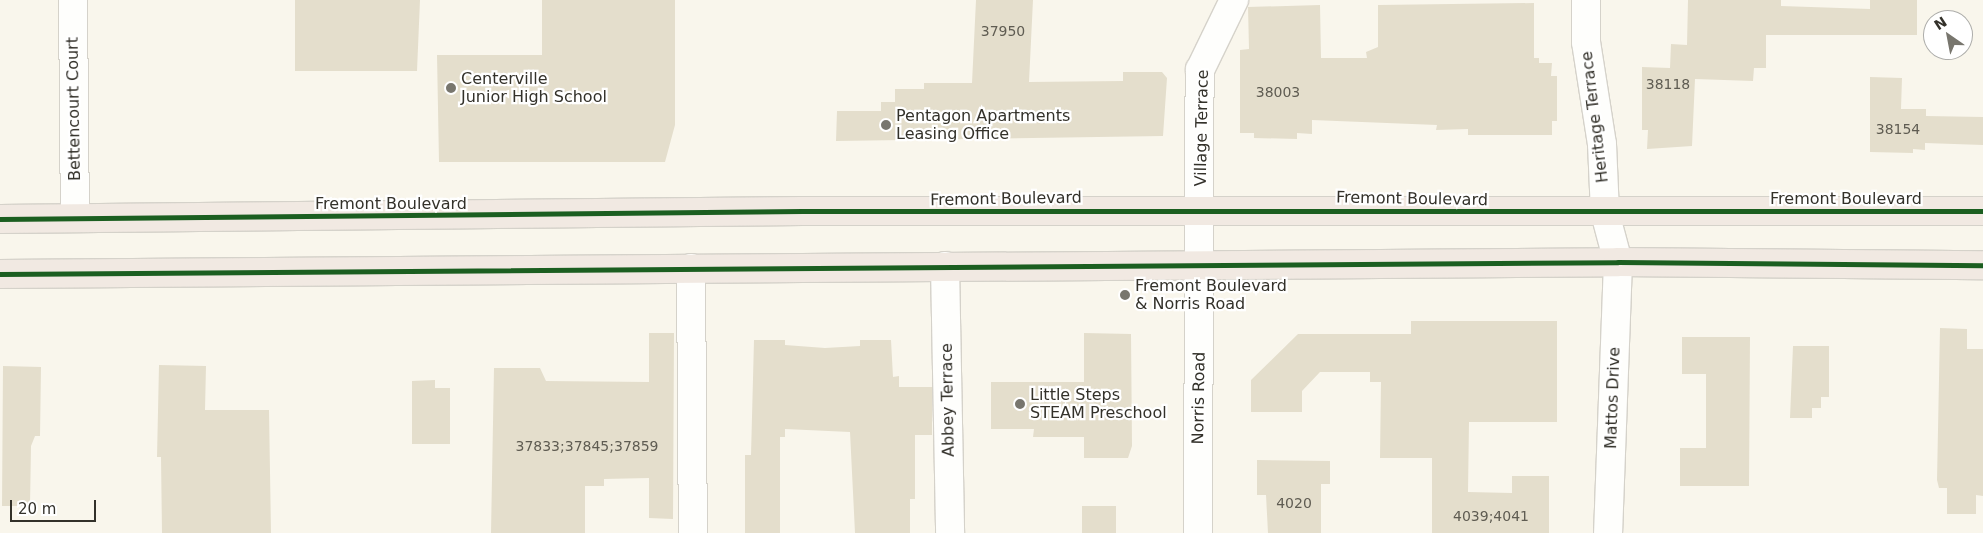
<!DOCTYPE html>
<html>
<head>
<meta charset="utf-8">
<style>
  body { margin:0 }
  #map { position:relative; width:1983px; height:533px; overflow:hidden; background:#f9f6ec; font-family:"DejaVu Sans",sans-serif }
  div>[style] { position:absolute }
  .building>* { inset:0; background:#e4decc }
  .roads { filter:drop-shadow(1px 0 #d5d2ca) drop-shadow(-1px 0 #d5d2ca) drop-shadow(0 1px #d5d2ca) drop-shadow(0 -1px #d5d2ca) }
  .minor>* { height:28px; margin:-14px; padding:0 14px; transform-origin:14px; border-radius:14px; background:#fefefc }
  .major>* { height:28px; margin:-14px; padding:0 14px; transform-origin:14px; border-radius:14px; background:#f1e9e2 }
  .cycleway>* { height:5px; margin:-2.5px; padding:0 2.5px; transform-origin:2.5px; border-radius:2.5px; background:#1b5e20 }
  .dots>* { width:14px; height:14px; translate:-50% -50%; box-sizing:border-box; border:2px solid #fff; border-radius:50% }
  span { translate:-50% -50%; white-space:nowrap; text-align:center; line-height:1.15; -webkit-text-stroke:4.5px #fff; paint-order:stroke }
  .number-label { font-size:14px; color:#5f5c52 }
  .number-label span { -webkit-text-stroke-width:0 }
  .poi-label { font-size:16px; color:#33312a }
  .left { translate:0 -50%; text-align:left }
  .street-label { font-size:16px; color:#33312a }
  .north { position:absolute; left:1923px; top:10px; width:50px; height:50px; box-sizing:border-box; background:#fff; border:1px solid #adadaa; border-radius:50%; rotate:327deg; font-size:14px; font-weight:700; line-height:20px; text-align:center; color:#33312a }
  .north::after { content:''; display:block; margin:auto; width:18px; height:22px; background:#78766e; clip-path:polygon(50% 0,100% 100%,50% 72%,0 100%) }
  .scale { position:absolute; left:10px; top:500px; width:86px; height:22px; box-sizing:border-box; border:2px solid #33312a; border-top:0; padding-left:6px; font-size:15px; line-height:18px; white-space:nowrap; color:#33312a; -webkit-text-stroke:4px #fff; paint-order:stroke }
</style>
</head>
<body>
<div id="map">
  <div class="building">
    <i style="clip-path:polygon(295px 0,420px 0,417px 71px,295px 71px)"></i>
    <i style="clip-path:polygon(542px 0,675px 0,675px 125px,665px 162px,439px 162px,437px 55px,542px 55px)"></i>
    <i style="clip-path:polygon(976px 0,1033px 0,1029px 82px,1123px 81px,1123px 72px,1162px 72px,1167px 78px,1163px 136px,836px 141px,837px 111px,881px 111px,881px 102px,895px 102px,895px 89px,924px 89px,924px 83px,972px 83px)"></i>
    <i style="clip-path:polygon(1688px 0,1781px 0,1781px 6px,1870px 9px,1870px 0,1917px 0,1917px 35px,1766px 35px,1766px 68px,1754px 68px,1753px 81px,1695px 79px,1692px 146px,1647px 149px,1648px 130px,1642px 130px,1642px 67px,1670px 68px,1671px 44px,1687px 45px)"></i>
    <i style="clip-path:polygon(1534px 3px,1534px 58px,1539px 58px,1539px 63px,1552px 63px,1551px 76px,1557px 76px,1557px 121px,1552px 121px,1552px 135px,1468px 135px,1468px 129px,1436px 130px,1437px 125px,1312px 120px,1312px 134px,1297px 133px,1297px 139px,1254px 138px,1254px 133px,1240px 133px,1240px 50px,1249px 49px,1248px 7px,1320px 5px,1321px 58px,1367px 58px,1366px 52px,1378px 47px,1378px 5px)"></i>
    <i style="clip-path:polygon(1870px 77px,1902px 78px,1901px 109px,1926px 109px,1926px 116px,1983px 117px,1983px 145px,1925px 143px,1925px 150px,1913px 149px,1913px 153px,1870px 152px)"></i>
    <i style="clip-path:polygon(1411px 321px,1557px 321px,1557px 422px,1469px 422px,1468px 492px,1512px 493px,1512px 476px,1549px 476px,1549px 533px,1432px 533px,1432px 458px,1380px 458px,1381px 382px,1370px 382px,1370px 372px,1320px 372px,1302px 391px,1302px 412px,1251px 412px,1251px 380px,1298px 334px,1411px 334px)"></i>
    <i style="clip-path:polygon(1940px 328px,1967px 329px,1967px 349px,1983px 349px,1983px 496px,1976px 495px,1976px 514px,1947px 514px,1947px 488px,1939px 488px,1937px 480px)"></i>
    <i style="clip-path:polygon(649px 333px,674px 333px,673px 519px,649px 518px,649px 478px,604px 479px,604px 486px,585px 486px,585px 533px,491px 533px,494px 368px,540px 368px,546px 381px,649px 382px)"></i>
    <i style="clip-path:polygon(1084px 333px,1131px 334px,1132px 446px,1128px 458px,1084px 458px,1084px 437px,1033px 437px,1034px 429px,991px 429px,991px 382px,1084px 382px)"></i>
    <i style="clip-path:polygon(1682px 337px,1750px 337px,1749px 486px,1680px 486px,1680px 448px,1706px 448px,1706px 374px,1682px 374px)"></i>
    <i style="clip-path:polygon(754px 340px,785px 340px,785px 345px,825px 348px,860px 346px,860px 340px,891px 340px,893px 377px,899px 376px,899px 387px,932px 387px,932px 435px,915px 435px,915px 499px,910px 499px,910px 533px,855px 533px,850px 432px,785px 429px,785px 437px,780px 437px,780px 533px,745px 533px,745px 455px,751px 455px)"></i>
    <i style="clip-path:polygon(1793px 346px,1829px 346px,1829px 397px,1821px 397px,1821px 408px,1812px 408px,1812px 418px,1790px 418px)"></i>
    <i style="clip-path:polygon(159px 365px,206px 366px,205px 410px,269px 410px,271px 533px,162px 533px,161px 457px,157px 457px)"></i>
    <i style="clip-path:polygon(3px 366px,41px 367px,40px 436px,35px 436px,31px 446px,30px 506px,2px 506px)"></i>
    <i style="clip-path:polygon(435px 380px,435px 388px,450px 388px,450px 444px,412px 444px,412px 381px)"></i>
    <i style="clip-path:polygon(1257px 460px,1330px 461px,1330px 484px,1321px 484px,1321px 533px,1268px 533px,1266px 495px,1257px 495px)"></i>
    <i style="clip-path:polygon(1082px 506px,1116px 506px,1116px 533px,1082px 533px)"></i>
  </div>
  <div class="roads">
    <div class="minor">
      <i style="left:73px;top:0;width:218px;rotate:89.5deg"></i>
      <i style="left:1586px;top:0;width:42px;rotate:90deg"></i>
      <i style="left:1586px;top:42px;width:103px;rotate:81.1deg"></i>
      <i style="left:1602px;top:144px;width:69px;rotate:87.5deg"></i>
      <i style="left:1605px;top:213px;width:51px;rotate:75.1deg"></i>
      <i style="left:1618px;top:262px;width:271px;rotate:92.1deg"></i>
      <i style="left:945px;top:266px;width:267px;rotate:88.9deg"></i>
      <i style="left:691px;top:268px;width:265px;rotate:89.6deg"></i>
      <i style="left:1198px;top:533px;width:463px;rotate:-89.8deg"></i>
      <i style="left:1200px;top:70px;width:78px;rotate:-64.1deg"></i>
    </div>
    <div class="major">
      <i style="left:0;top:219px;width:802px;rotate:-0.57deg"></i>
      <i style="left:802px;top:211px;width:1181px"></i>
      <i style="left:0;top:274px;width:1618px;rotate:-0.42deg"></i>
      <i style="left:1618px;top:262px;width:365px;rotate:0.5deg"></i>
    </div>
  </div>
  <div class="cycleway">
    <i style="left:0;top:219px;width:802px;rotate:-0.57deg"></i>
    <i style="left:802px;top:211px;width:1181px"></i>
    <i style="left:0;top:274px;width:1618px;rotate:-0.42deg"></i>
    <i style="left:1618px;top:262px;width:365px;rotate:0.5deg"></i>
  </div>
  <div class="dots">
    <i style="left:451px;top:88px;background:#78766e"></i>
    <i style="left:886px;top:125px;background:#78766e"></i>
    <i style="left:1125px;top:295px;background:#78766e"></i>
    <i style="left:1020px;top:404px;background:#78766e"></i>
  </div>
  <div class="number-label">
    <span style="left:1003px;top:31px">37950</span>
    <span style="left:1668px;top:84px">38118</span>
    <span style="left:1278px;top:92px">38003</span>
    <span style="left:1898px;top:129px">38154</span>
    <span style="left:587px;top:446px">37833;37845;37859</span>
    <span style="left:1294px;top:503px">4020</span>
    <span style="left:1491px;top:516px">4039;4041</span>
  </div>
  <div class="poi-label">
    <span class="left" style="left:461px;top:88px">Centerville<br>Junior High School</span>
    <span class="left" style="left:896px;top:125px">Pentagon Apartments<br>Leasing Office</span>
    <span class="left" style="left:1135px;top:295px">Fremont Boulevard<br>&amp; Norris Road</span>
    <span class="left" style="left:1030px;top:404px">Little Steps<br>STEAM Preschool</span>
  </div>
  <div class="street-label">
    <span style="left:74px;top:109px;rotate:-91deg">Bettencourt Court</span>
    <span style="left:1595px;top:117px;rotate:-97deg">Heritage Terrace</span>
    <span style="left:1202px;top:128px;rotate:-89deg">Village Terrace</span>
    <span style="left:1006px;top:199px;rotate:-1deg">Fremont Boulevard</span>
    <span style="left:1412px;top:199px;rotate:1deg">Fremont Boulevard</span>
    <span style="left:1846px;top:199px">Fremont Boulevard</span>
    <span style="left:391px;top:204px">Fremont Boulevard</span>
    <span style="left:1199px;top:398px;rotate:-89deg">Norris Road</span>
    <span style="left:1613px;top:398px;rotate:-88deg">Mattos Drive</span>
    <span style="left:948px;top:400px;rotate:-91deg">Abbey Terrace</span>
  </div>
  <div class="north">N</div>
  <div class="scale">20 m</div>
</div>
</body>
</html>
